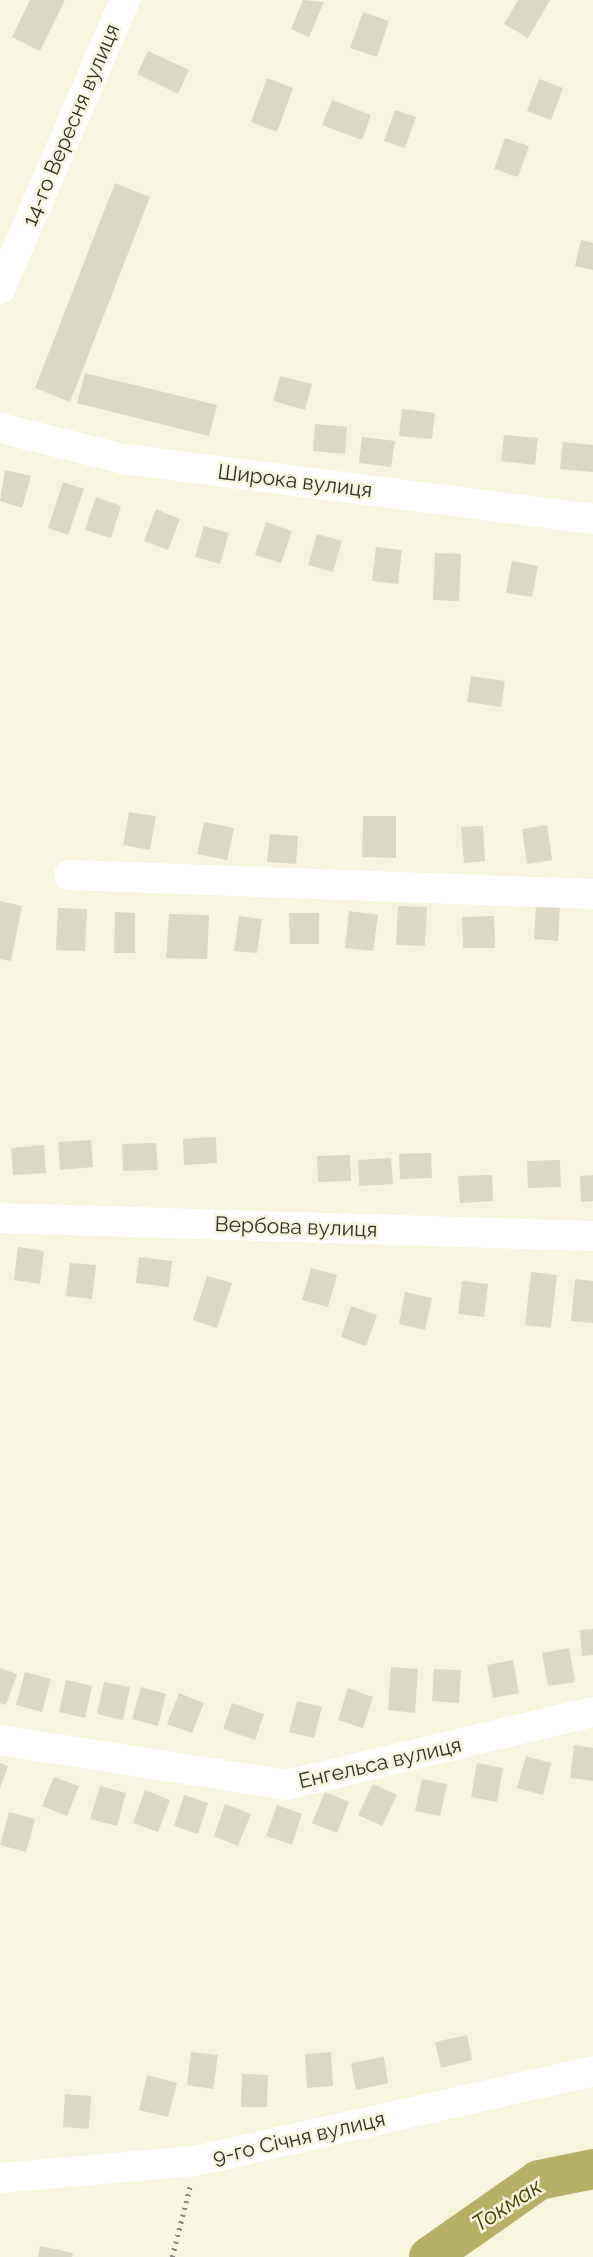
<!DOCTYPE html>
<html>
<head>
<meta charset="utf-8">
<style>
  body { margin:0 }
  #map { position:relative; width:593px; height:2257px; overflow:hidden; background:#f7f5dd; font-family:Raleway,sans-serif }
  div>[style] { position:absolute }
  .river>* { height:40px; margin:-20px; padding:0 20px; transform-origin:20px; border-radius:20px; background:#b8af66 }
  .building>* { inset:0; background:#dcd9c2 }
  .path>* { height:4.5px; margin-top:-2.25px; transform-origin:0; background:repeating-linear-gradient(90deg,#8b8979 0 2px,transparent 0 7px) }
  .minor>* { height:30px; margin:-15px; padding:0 15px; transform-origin:15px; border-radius:15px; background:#fff }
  span { translate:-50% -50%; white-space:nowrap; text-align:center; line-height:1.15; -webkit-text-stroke:5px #f7f5dd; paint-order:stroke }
  .street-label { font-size:21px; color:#313027 }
  .water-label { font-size:23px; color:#423b00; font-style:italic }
</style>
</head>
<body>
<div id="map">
  <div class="river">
    <i style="left:429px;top:2257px;width:134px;rotate:-35deg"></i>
    <i style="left:539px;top:2180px;width:55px;rotate:-11.5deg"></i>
  </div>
  <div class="building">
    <i style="clip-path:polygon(30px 0,65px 0,40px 51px,12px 37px)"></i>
    <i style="clip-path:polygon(303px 0,324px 2px,309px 37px,291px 29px)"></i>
    <i style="clip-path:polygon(518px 0,550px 0,528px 38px,504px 24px)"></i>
    <i style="clip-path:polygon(363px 12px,389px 21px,377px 57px,350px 48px)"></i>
    <i style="clip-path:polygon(148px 51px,189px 70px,178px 94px,137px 74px)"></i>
    <i style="clip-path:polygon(267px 78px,293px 88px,277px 132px,251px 122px)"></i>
    <i style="clip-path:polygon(539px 79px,563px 88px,551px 120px,527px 111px)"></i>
    <i style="clip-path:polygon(332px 100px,371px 115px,362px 140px,322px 125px)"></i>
    <i style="clip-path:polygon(395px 110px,416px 117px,405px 148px,384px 141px)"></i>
    <i style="clip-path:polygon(505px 138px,529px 146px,518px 177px,494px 169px)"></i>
    <i style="clip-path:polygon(115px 183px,150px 197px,70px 402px,35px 388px)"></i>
    <i style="clip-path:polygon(581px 240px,593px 243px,593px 270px,575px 266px)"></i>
    <i style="clip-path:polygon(85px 373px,217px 405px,209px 436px,77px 403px)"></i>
    <i style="clip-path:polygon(280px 376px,312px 384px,305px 410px,273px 401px)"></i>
    <i style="clip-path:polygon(402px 409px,435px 413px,432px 439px,399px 436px)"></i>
    <i style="clip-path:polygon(315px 424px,347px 427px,345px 454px,313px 451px)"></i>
    <i style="clip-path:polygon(504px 435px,538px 438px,535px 465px,501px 461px)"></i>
    <i style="clip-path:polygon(362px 437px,395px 441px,391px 467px,359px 463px)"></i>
    <i style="clip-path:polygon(563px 442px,593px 445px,593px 472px,560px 469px)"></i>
    <i style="clip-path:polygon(5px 470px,31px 476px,22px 508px,0 501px)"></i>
    <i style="clip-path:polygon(63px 482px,84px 489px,68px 535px,48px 528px)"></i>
    <i style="clip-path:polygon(96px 497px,121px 506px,111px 538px,85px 530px)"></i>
    <i style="clip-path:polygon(156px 509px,180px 519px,168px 550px,144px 541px)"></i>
    <i style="clip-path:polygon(266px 522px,292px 531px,281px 563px,255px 555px)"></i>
    <i style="clip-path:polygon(204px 526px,229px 533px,220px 564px,195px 557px)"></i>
    <i style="clip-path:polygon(317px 534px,342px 541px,333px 572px,308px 565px)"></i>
    <i style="clip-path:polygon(376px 547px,402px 550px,398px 584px,372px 581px)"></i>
    <i style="clip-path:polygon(435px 553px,461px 554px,459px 601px,433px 600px)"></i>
    <i style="clip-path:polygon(512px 561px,538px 566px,532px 597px,506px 593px)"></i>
    <i style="clip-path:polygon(471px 676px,505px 681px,501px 707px,467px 702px)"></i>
    <i style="clip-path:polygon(129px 812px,156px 816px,150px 850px,123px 845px)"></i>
    <i style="clip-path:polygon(363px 816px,396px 816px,396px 858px,362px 857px)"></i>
    <i style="clip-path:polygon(204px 822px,234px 828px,227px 860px,197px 854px)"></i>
    <i style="clip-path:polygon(547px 825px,552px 860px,527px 864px,522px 829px)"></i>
    <i style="clip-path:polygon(483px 826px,485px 861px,464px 863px,461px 827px)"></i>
    <i style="clip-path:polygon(270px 834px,298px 836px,296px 864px,267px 862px)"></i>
    <i style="clip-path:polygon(0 901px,22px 906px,11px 961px,0 959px)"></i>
    <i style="clip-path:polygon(536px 905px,560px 906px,558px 941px,534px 939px)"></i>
    <i style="clip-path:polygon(398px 906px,427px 907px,425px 946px,396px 945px)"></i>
    <i style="clip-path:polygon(58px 908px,87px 909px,85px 951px,56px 950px)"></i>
    <i style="clip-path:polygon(349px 911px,378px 915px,373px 951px,345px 948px)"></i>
    <i style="clip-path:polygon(115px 912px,135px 913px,135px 953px,114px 953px)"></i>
    <i style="clip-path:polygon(289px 913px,319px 913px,319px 944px,290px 944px)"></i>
    <i style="clip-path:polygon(169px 914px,209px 915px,207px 959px,166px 958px)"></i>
    <i style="clip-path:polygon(239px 916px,262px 919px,257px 953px,234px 951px)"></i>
    <i style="clip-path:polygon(494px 916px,495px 948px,463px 948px,462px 917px)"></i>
    <i style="clip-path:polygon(216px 1137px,217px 1163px,184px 1165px,183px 1139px)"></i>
    <i style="clip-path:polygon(91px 1140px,93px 1167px,60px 1170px,58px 1142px)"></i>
    <i style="clip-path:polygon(156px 1143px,158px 1170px,123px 1171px,122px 1144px)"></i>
    <i style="clip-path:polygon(44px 1145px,46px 1173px,13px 1175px,11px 1148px)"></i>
    <i style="clip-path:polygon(431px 1153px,432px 1178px,400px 1179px,399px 1154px)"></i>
    <i style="clip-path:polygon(350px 1155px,351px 1181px,318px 1182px,317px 1156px)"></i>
    <i style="clip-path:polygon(391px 1158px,393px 1184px,359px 1186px,358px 1160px)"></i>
    <i style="clip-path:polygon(560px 1160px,561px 1187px,528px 1188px,527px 1161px)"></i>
    <i style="clip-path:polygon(492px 1175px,493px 1201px,460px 1203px,458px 1176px)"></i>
    <i style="clip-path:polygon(593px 1175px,593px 1201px,581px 1202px,580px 1176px)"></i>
    <i style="clip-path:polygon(18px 1247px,44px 1251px,40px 1284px,14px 1280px)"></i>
    <i style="clip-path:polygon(139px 1257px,172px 1261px,169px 1287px,136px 1283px)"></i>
    <i style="clip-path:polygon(70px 1263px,96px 1265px,92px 1299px,66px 1296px)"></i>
    <i style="clip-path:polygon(311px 1268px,337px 1275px,328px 1307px,302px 1300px)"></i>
    <i style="clip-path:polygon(531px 1272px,557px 1275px,551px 1328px,525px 1325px)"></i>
    <i style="clip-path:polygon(207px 1276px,232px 1283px,217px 1328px,193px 1320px)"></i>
    <i style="clip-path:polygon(575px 1279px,593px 1281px,593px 1323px,571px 1321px)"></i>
    <i style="clip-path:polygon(462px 1281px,488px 1284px,484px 1317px,458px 1314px)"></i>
    <i style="clip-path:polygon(405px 1292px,432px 1298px,425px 1330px,399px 1324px)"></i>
    <i style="clip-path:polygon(351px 1306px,377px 1315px,366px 1346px,341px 1337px)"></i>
    <i style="clip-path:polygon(593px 1629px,593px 1655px,582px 1656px,580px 1630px)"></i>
    <i style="clip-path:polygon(569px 1648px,575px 1682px,548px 1686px,542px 1653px)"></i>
    <i style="clip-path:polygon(513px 1660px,519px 1693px,493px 1698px,487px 1665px)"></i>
    <i style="clip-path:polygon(391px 1667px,418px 1669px,415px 1713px,388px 1710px)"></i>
    <i style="clip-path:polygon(0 1668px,17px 1674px,6px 1705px,0 1703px)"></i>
    <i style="clip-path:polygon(434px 1669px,461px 1670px,459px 1703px,432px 1701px)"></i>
    <i style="clip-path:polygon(25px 1672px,51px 1679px,42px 1712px,16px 1705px)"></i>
    <i style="clip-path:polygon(66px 1680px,92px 1686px,85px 1718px,59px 1712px)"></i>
    <i style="clip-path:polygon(104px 1682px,130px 1687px,123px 1720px,97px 1714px)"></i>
    <i style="clip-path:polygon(141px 1687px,166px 1694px,158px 1726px,132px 1719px)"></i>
    <i style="clip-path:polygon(348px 1688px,373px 1697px,363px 1728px,338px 1720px)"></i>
    <i style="clip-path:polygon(179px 1693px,204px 1703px,192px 1733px,167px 1724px)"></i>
    <i style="clip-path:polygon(297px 1701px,322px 1707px,314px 1738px,289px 1732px)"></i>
    <i style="clip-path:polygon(232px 1703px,264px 1714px,255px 1740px,223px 1729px)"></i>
    <i style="clip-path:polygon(574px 1745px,593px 1748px,593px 1781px,570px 1778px)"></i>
    <i style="clip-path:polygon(526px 1756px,551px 1763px,543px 1795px,517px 1788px)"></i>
    <i style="clip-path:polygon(0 1763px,8px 1766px,0 1788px)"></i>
    <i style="clip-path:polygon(477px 1763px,503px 1768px,497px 1802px,471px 1797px)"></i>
    <i style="clip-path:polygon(54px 1777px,79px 1786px,67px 1816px,42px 1806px)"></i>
    <i style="clip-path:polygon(422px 1779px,447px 1784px,440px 1816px,415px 1811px)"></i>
    <i style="clip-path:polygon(373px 1784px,397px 1795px,382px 1826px,358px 1815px)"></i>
    <i style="clip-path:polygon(100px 1786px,126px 1793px,117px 1826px,90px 1819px)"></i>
    <i style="clip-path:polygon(145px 1790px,170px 1800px,158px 1832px,133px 1823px)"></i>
    <i style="clip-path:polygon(325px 1792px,349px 1802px,337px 1833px,312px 1823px)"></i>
    <i style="clip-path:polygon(184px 1795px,208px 1803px,198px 1834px,174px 1826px)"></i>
    <i style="clip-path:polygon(225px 1804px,251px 1814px,238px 1846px,214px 1836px)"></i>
    <i style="clip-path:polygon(277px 1805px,302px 1814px,292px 1845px,266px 1836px)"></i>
    <i style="clip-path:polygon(9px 1812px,35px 1819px,26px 1852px,0 1845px)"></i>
    <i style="clip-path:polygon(467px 2035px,472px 2060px,441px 2068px,435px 2042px)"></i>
    <i style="clip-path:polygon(191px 2052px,218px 2055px,213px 2089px,187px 2085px)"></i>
    <i style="clip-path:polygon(331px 2052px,333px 2086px,307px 2088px,305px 2054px)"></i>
    <i style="clip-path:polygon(384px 2057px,388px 2083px,356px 2090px,351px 2063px)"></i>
    <i style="clip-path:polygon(242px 2074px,268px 2075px,267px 2107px,241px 2107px)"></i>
    <i style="clip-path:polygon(147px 2075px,177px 2083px,168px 2117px,139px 2110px)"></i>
    <i style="clip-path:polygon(65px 2094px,91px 2096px,89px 2129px,63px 2127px)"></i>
    <i style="clip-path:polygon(40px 2246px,73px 2253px,72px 2257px,38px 2257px)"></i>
  </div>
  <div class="path">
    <i style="left:172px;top:2257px;width:73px;rotate:-75.8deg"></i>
  </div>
  <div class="minor">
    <i style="left:0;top:289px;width:315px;rotate:-66.6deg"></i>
    <i style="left:0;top:428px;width:128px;rotate:14deg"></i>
    <i style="left:124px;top:459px;width:473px;rotate:7.3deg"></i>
    <i style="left:69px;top:875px;width:524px;rotate:2.08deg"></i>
    <i style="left:0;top:1218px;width:593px;rotate:1.74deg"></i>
    <i style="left:0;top:1740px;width:290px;rotate:8.9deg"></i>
    <i style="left:286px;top:1785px;width:316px;rotate:-13.4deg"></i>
    <i style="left:0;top:2178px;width:196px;rotate:-5deg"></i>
    <i style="left:195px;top:2161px;width:408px;rotate:-12.7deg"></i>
  </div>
  <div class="street-label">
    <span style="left:71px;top:125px;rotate:-67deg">14-го Вересня вулиця</span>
    <span style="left:295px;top:481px;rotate:7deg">Широка вулиця</span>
    <span style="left:296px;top:1227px;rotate:2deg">Вербова вулиця</span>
    <span style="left:380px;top:1763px;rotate:-13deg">Енгельса вулиця</span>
    <span style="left:299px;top:2138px;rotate:-13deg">9-го Січня вулиця</span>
  </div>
  <div class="water-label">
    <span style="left:507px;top:2205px;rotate:-33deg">Токмак</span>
  </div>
</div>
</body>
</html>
